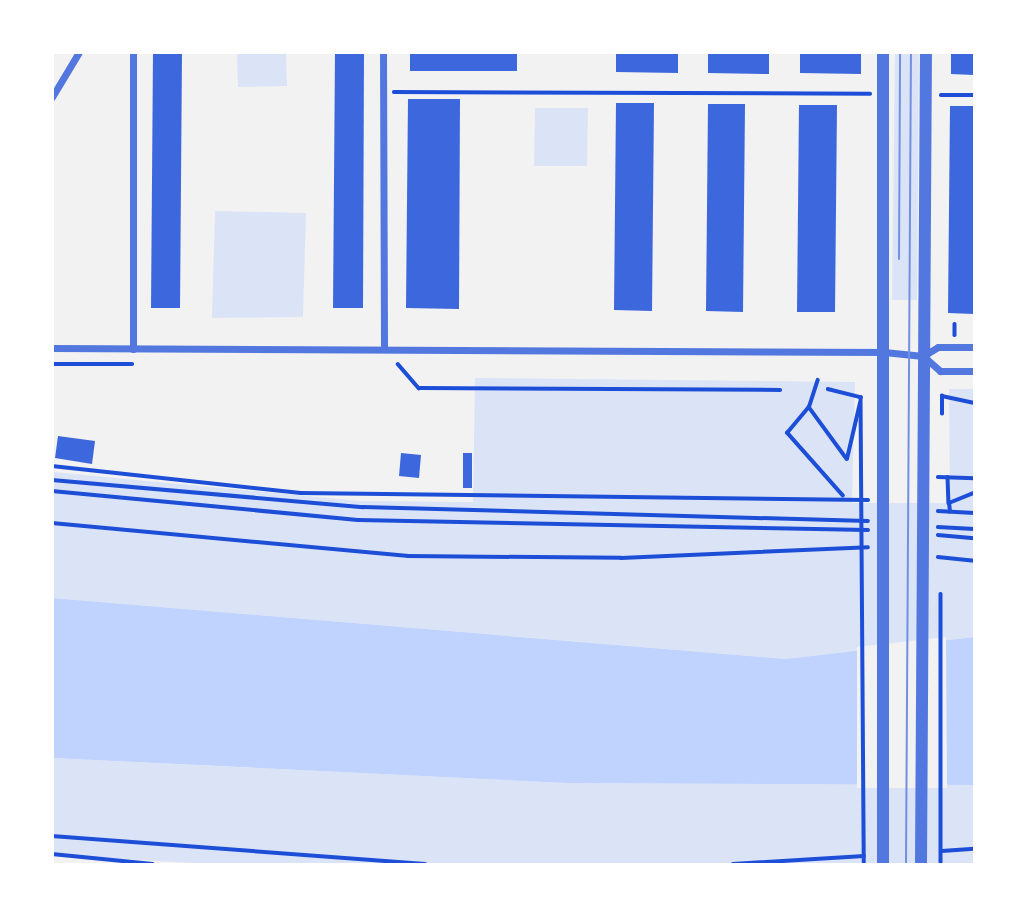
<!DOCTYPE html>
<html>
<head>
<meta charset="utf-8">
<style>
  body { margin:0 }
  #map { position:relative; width:1027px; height:917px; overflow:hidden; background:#f2f2f2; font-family:"Varela Round",sans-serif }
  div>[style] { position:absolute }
  .green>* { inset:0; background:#dbe4f7 }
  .water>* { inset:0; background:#bfd3fe }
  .pier>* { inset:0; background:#f2f2f2 }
  .building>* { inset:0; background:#3d67dc }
  .path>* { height:3.5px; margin:-1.75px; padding:0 1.75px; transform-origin:1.75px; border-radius:1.75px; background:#1d4ed8 }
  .minor>* { height:7px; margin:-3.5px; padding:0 3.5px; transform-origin:3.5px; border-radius:3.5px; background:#5277de }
  .tertiary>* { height:12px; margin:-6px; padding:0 6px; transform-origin:6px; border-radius:6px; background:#5277de }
  .tram>* { height:2px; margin:-1px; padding:0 1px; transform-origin:1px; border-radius:1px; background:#7290e2 }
  span { translate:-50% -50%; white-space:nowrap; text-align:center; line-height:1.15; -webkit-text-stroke:5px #fff; paint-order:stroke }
  .frame { position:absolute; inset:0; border:54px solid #fff; pointer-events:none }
</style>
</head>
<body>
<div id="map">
  <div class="green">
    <i style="clip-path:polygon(237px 53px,286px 53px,287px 86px,238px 87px)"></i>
    <i style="clip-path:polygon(895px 53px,919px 53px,917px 300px,892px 300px)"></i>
    <i style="clip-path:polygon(535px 108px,588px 108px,587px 166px,534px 166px)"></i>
    <i style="clip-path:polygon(215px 211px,306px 213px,303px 317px,212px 318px)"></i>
    <i style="clip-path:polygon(475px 378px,855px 382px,852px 503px,950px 503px,949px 389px,974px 389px,974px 637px,786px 659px,53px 598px,53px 472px,360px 501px,473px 502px)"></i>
    <i style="clip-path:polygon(52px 758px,567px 783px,974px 785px,974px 864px,210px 864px,53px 855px)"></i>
  </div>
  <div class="water">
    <i style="clip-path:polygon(52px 598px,786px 659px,974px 637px,974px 785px,567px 783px,53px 758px)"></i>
  </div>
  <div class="pier">
    <i style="clip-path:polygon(946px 637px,947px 788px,857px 788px,857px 647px)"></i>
  </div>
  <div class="building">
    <i style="clip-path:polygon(153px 52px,182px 52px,180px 308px,151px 308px)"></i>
    <i style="clip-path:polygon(335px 52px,364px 52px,363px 308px,333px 308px)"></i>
    <i style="clip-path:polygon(410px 52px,517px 52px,517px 71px,410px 71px)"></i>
    <i style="clip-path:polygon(616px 52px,678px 52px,678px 73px,616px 72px)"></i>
    <i style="clip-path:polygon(708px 52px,769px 52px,769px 74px,708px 73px)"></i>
    <i style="clip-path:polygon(800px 52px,861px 52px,861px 74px,800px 73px)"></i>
    <i style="clip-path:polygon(951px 52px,974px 52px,974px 75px,951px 74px)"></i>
    <i style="clip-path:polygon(408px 99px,460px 99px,459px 309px,406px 308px)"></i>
    <i style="clip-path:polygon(616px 103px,654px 103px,652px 311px,614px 310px)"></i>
    <i style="clip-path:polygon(708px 104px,745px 104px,743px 312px,706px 311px)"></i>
    <i style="clip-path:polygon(799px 105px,837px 105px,835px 312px,797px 312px)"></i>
    <i style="clip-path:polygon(950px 106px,974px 106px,974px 314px,948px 313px)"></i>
    <i style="clip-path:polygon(58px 436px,95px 441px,92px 464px,55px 458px)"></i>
    <i style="clip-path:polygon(401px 453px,421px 455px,419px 478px,399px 476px)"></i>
    <i style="clip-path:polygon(463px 453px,472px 453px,472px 488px,463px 488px)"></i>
  </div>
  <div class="path">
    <i style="left:394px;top:92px;width:476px;rotate:0.2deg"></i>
    <i style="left:941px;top:95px;width:33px"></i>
    <i style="left:955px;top:324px;width:11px;rotate:90deg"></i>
    <i style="left:52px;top:364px;width:80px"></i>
    <i style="left:398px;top:364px;width:32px;rotate:49deg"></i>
    <i style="left:419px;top:388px;width:361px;rotate:0.3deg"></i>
    <i style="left:828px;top:389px;width:34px;rotate:14deg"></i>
    <i style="left:942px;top:396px;width:33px;rotate:12deg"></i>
    <i style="left:861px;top:397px;width:467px;rotate:89.6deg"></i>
    <i style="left:809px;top:407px;width:28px;rotate:-72deg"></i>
    <i style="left:942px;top:414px;width:18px;rotate:-90deg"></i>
    <i style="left:52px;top:466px;width:250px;rotate:6.2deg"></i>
    <i style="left:301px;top:493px;width:567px;rotate:0.71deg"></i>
    <i style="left:938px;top:477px;width:36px;rotate:2deg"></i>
    <i style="left:948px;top:477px;width:26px;rotate:88deg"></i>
    <i style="left:52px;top:480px;width:312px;rotate:5deg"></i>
    <i style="left:363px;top:507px;width:505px;rotate:1.59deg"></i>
    <i style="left:52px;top:491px;width:307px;rotate:5.4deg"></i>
    <i style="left:358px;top:520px;width:510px;rotate:1.12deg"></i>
    <i style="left:843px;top:496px;width:84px;rotate:-131.6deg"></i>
    <i style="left:787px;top:433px;width:34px;rotate:-50deg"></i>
    <i style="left:809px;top:407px;width:64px;rotate:53.8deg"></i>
    <i style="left:847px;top:459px;width:57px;rotate:-76.9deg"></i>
    <i style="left:938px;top:511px;width:36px;rotate:3deg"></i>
    <i style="left:950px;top:512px;width:9px;rotate:-96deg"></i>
    <i style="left:949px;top:503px;width:27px;rotate:-22deg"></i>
    <i style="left:52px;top:523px;width:358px;rotate:5.3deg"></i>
    <i style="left:408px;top:556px;width:213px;rotate:0.5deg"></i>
    <i style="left:621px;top:558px;width:247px;rotate:-2.5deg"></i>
    <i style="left:938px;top:527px;width:36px;rotate:3deg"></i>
    <i style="left:938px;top:535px;width:36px;rotate:5deg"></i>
    <i style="left:938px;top:557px;width:36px;rotate:6deg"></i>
    <i style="left:941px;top:594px;width:270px;rotate:90deg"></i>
    <i style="left:52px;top:836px;width:374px;rotate:4.3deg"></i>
    <i style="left:942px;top:851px;width:32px;rotate:-4deg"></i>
    <i style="left:52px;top:854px;width:101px;rotate:5.7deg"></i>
    <i style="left:733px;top:864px;width:131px;rotate:-3.5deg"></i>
  </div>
  <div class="minor">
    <i style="left:133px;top:52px;width:297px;rotate:90deg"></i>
    <i style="left:383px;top:52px;width:295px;rotate:89.8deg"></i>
    <i style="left:52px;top:97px;width:52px;rotate:-59deg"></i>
    <i style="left:52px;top:348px;width:832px;rotate:0.28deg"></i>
    <i style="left:884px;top:352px;width:39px;rotate:6deg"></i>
    <i style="left:923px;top:356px;width:23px;rotate:41deg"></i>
    <i style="left:940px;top:371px;width:34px"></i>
    <i style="left:923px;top:356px;width:17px;rotate:-31deg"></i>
    <i style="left:938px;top:347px;width:36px"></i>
  </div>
  <div class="tertiary">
    <i style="left:883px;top:864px;width:812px;rotate:-90deg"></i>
    <i style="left:921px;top:864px;width:812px;rotate:-89.65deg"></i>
  </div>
  <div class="tram">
    <i style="left:899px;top:259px;width:207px;rotate:-89.7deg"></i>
    <i style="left:906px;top:864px;width:812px;rotate:-89.65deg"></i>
  </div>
  <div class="frame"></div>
</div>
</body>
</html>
